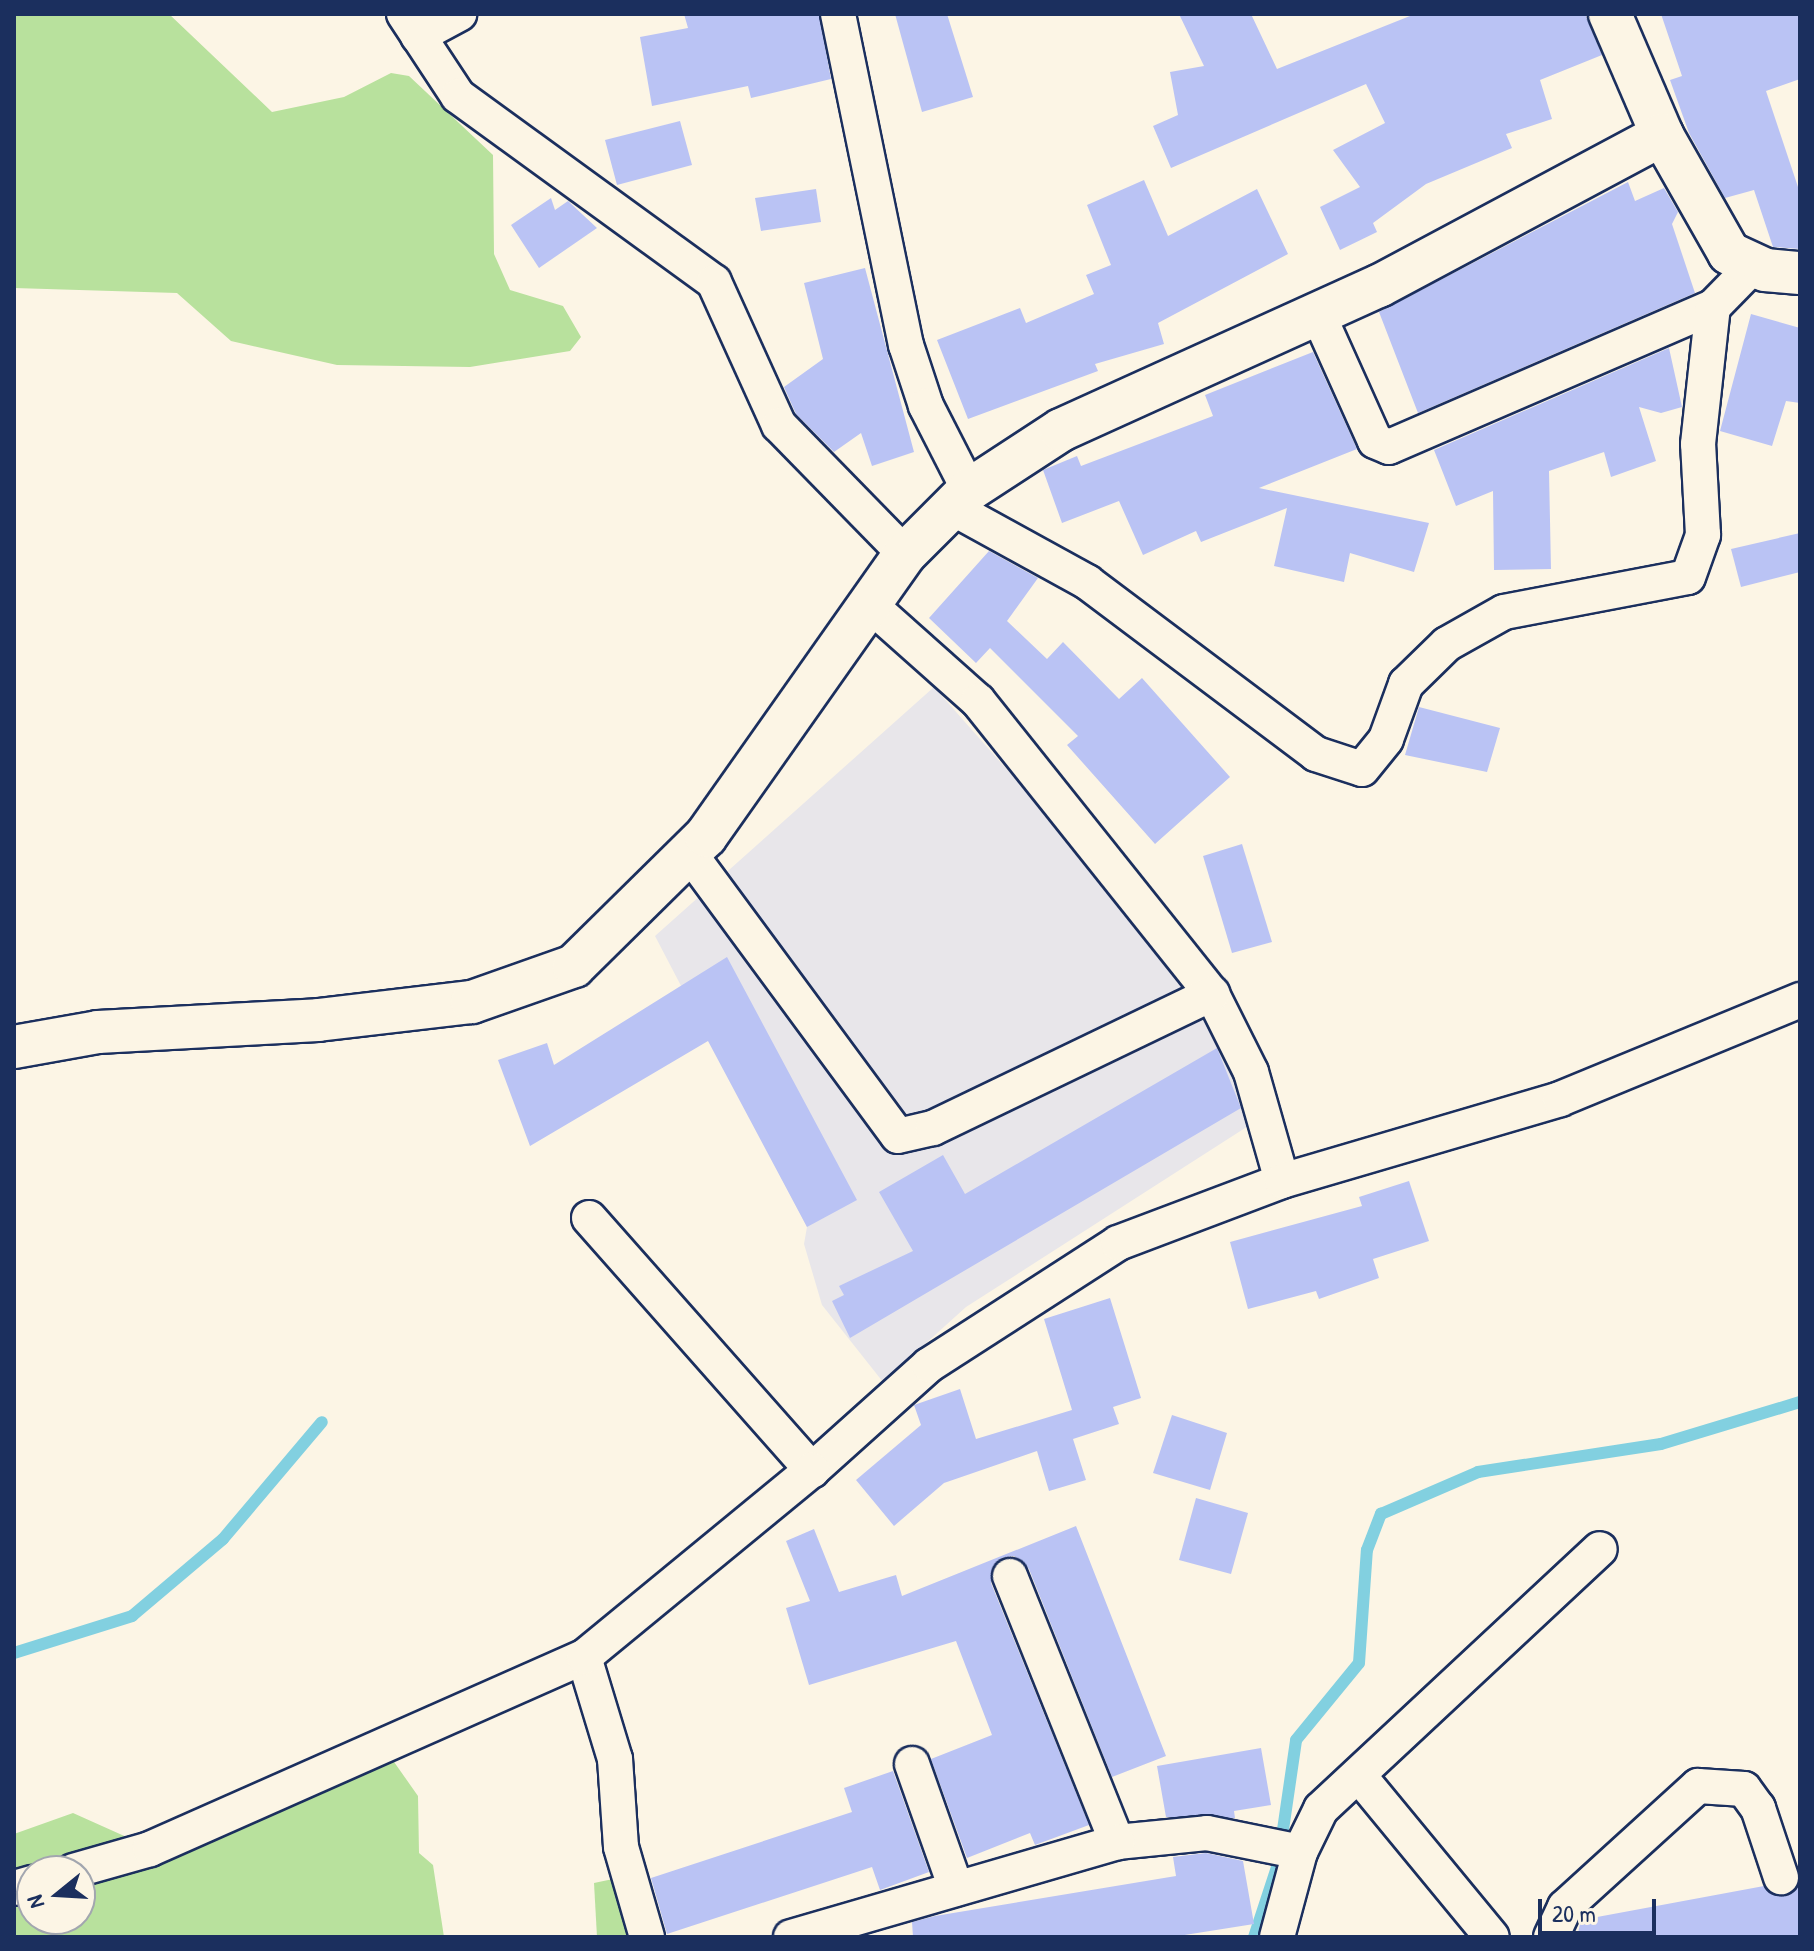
<!DOCTYPE html>
<html>
<head>
<meta charset="utf-8">
<style>
  body { margin:0 }
  #map { position:relative; width:1814px; height:1951px; overflow:hidden; background:#fcf5e5; font-family:"Patrick Hand",sans-serif }
  div>[style] { position:absolute }
  .built>* { inset:0; background:#e8e6ea }
  .green>* { inset:0; background:#b8e19d }
  .stream>* { height:12px; margin:-6px; padding:0 6px; transform-origin:6px; border-radius:6px; background:#82d0e0 }
  .building>* { inset:0; background:#bac3f4 }
  .roads { filter:drop-shadow(2px 0 #1b2f5e) drop-shadow(-2px 0 #1b2f5e) drop-shadow(0 2px #1b2f5e) drop-shadow(0 -2px #1b2f5e) }
  .minor>* { height:34px; margin:-17px; padding:0 17px; transform-origin:17px; border-radius:17px; background:#fcf5e5 }
  .tertiary>* { height:42px; margin:-21px; padding:0 21px; transform-origin:21px; border-radius:21px; background:#fcf5e5 }
  span { translate:-50% -50%; white-space:nowrap; text-align:center; line-height:1.15; -webkit-text-stroke:7px #fcf5e5; paint-order:stroke }
  .frame { position:absolute; inset:0; border:16px solid #1b2f5e; pointer-events:none }
  .north { position:absolute; left:16px; top:1855px; width:80px; height:80px; box-sizing:border-box; background:#fcf5e5; border:2px solid #a2a6af; border-radius:50%; rotate:252deg; font-size:22px; font-weight:700; line-height:32px; text-align:center; color:#1b2f5e }
  .north::after { content:''; display:block; margin:auto; width:28px; height:36px; background:#1b2f5e; clip-path:polygon(50% 0,100% 100%,50% 72%,0 100%) }
  .scale { position:absolute; left:1538px; top:1899px; width:118px; height:36px; box-sizing:border-box; border:4px solid #1b2f5e; border-top:0; padding-left:10px; font-size:24px; line-height:28px; white-space:nowrap; color:#1b2f5e; -webkit-text-stroke:6px #fcf5e5; paint-order:stroke }
</style>
</head>
<body>
<div id="map">
  <div class="built">
    <i style="clip-path:polygon(934px 687px,1123px 901px,1242px 1067px,1256px 1121px,966px 1307px,883px 1382px,822px 1305px,804px 1244px,807px 1227px,655px 936px)"></i>
  </div>
  <div class="green">
    <i style="clip-path:polygon(14px 14px,169px 14px,272px 112px,344px 97px,391px 73px,409px 76px,493px 155px,494px 254px,510px 290px,563px 306px,581px 337px,570px 351px,470px 367px,337px 365px,231px 341px,177px 293px,14px 288px)"></i>
    <i style="clip-path:polygon(evenodd,380px 1742px,418px 1796px,419px 1853px,433px 1865px,444px 1937px,14px 1937px,14px 1834px,73px 1813px,131px 1839px,380px 1742px,32px 1871px,80px 1871px,80px 1919px,32px 1919px,32px 1871px)"></i>
    <i style="clip-path:polygon(613px 1879px,631px 1937px,597px 1937px,594px 1883px)"></i>
  </div>
  <div class="stream">
    <i style="left:14px;top:1653px;width:124px;rotate:-17.4deg"></i>
    <i style="left:132px;top:1616px;width:119px;rotate:-40.2deg"></i>
    <i style="left:223px;top:1539px;width:153px;rotate:-49.8deg"></i>
    <i style="left:1254px;top:1937px;width:77px;rotate:-71.8deg"></i>
    <i style="left:1278px;top:1864px;width:125px;rotate:-81.7deg"></i>
    <i style="left:1296px;top:1740px;width:99px;rotate:-50.7deg"></i>
    <i style="left:1359px;top:1663px;width:113px;rotate:-86deg"></i>
    <i style="left:1367px;top:1550px;width:39px;rotate:-69deg"></i>
    <i style="left:1381px;top:1514px;width:106px;rotate:-23.4deg"></i>
    <i style="left:1478px;top:1472px;width:185px;rotate:-8.7deg"></i>
    <i style="left:1661px;top:1444px;width:145px;rotate:-16.8deg"></i>
  </div>
  <div class="building">
    <i style="clip-path:polygon(684px 14px,819px 14px,831px 79px,751px 98px,748px 86px,652px 106px,640px 37px,688px 28px)"></i>
    <i style="clip-path:polygon(895px 14px,947px 14px,973px 97px,922px 112px)"></i>
    <i style="clip-path:polygon(1179px 14px,1251px 14px,1277px 69px,1415px 14px,1585px 14px,1602px 55px,1540px 80px,1552px 119px,1506px 134px,1512px 148px,1426px 184px,1373px 223px,1377px 232px,1340px 250px,1320px 207px,1360px 187px,1333px 150px,1385px 123px,1366px 84px,1171px 168px,1153px 126px,1178px 115px,1170px 72px,1204px 66px)"></i>
    <i style="clip-path:polygon(1661px 14px,1800px 14px,1800px 79px,1766px 91px,1800px 193px,1800px 249px,1773px 247px,1754px 190px,1725px 198px,1689px 133px,1670px 80px,1682px 76px)"></i>
    <i style="clip-path:polygon(680px 121px,692px 165px,617px 185px,605px 140px)"></i>
    <i style="clip-path:polygon(1144px 180px,1168px 236px,1257px 189px,1288px 254px,1158px 323px,1164px 344px,1095px 364px,1098px 371px,968px 419px,937px 340px,1020px 308px,1026px 323px,1094px 294px,1086px 275px,1111px 265px,1087px 205px)"></i>
    <i style="clip-path:polygon(1628px 182px,1635px 201px,1664px 188px,1678px 212px,1672px 224px,1695px 293px,1418px 413px,1379px 312px)"></i>
    <i style="clip-path:polygon(816px 189px,821px 222px,761px 231px,755px 198px)"></i>
    <i style="clip-path:polygon(551px 198px,555px 210px,568px 201px,597px 228px,539px 268px,511px 225px)"></i>
    <i style="clip-path:polygon(865px 268px,914px 452px,872px 466px,861px 433px,834px 452px,796px 414px,784px 387px,823px 359px,804px 283px)"></i>
    <i style="clip-path:polygon(1751px 314px,1800px 328px,1800px 403px,1786px 401px,1772px 446px,1720px 431px)"></i>
    <i style="clip-path:polygon(1669px 348px,1682px 407px,1661px 413px,1639px 407px,1656px 461px,1611px 477px,1604px 452px,1549px 471px,1551px 569px,1494px 570px,1493px 491px,1456px 506px,1434px 450px)"></i>
    <i style="clip-path:polygon(1313px 352px,1357px 449px,1259px 488px,1429px 523px,1414px 572px,1350px 553px,1344px 582px,1274px 566px,1287px 508px,1201px 542px,1196px 531px,1143px 555px,1119px 501px,1062px 523px,1043px 470px,1077px 456px,1081px 466px,1213px 416px,1205px 395px)"></i>
    <i style="clip-path:polygon(1800px 533px,1800px 572px,1741px 587px,1731px 549px)"></i>
    <i style="clip-path:polygon(989px 551px,1038px 578px,1007px 621px,1047px 659px,1063px 642px,1119px 699px,1142px 678px,1230px 777px,1155px 844px,1067px 745px,1078px 736px,990px 648px,976px 663px,929px 618px)"></i>
    <i style="clip-path:polygon(1419px 707px,1500px 728px,1487px 772px,1405px 755px)"></i>
    <i style="clip-path:polygon(1242px 844px,1272px 942px,1232px 953px,1203px 856px)"></i>
    <i style="clip-path:polygon(727px 957px,857px 1200px,807px 1227px,708px 1041px,530px 1146px,498px 1060px,547px 1043px,554px 1065px)"></i>
    <i style="clip-path:polygon(1217px 1048px,1241px 1108px,850px 1338px,832px 1301px,844px 1295px,839px 1286px,913px 1251px,879px 1192px,943px 1155px,965px 1194px)"></i>
    <i style="clip-path:polygon(1409px 1181px,1429px 1241px,1373px 1259px,1379px 1278px,1319px 1299px,1316px 1291px,1248px 1309px,1230px 1242px,1362px 1206px,1359px 1197px)"></i>
    <i style="clip-path:polygon(1110px 1298px,1141px 1398px,1113px 1407px,1119px 1424px,1073px 1439px,1086px 1480px,1049px 1491px,1037px 1451px,944px 1483px,894px 1526px,856px 1480px,921px 1425px,914px 1405px,960px 1389px,976px 1439px,1072px 1410px,1044px 1319px)"></i>
    <i style="clip-path:polygon(1172px 1415px,1227px 1433px,1210px 1490px,1153px 1473px)"></i>
    <i style="clip-path:polygon(1196px 1498px,1248px 1513px,1231px 1574px,1179px 1560px)"></i>
    <i style="clip-path:polygon(1076px 1526px,1166px 1756px,1112px 1777px,1029px 1569px,1014px 1556px,1002px 1558px,991px 1583px,1089px 1825px,1035px 1845px,1030px 1833px,967px 1858px,931px 1759px,992px 1735px,956px 1641px,809px 1685px,786px 1608px,810px 1601px,786px 1541px,814px 1529px,839px 1592px,896px 1575px,902px 1596px)"></i>
    <i style="clip-path:polygon(1261px 1748px,1271px 1805px,1234px 1811px,1235px 1818px,1166px 1817px,1157px 1766px)"></i>
    <i style="clip-path:polygon(893px 1771px,929px 1872px,880px 1890px,872px 1867px,667px 1934px,651px 1878px,852px 1812px,844px 1788px)"></i>
    <i style="clip-path:polygon(1206px 1853px,1243px 1861px,1254px 1924px,1172px 1937px,913px 1937px,912px 1922px,935px 1916px,1176px 1876px,1173px 1857px)"></i>
    <i style="clip-path:polygon(1800px 1882px,1800px 1937px,1577px 1937px,1581px 1920px,1764px 1886px,1787px 1896px)"></i>
  </div>
  <div class="roads">
    <div class="minor">
      <i style="left:404px;top:14px;width:98px;rotate:56.6deg"></i>
      <i style="left:458px;top:96px;width:316px;rotate:36deg"></i>
      <i style="left:714px;top:282px;width:157px;rotate:65.6deg"></i>
      <i style="left:779px;top:425px;width:180px;rotate:45.7deg"></i>
      <i style="left:838px;top:14px;width:338px;rotate:78.4deg"></i>
      <i style="left:906px;top:345px;width:64px;rotate:71.8deg"></i>
      <i style="left:926px;top:406px;width:94px;rotate:62.9deg"></i>
      <i style="left:418px;top:36px;width:47px;rotate:-28.2deg"></i>
      <i style="left:1318px;top:314px;width:139px;rotate:65.8deg"></i>
      <i style="left:1375px;top:441px;width:15px;rotate:23deg"></i>
      <i style="left:1389px;top:447px;width:353px;rotate:-23.4deg"></i>
      <i style="left:1713px;top:307px;width:57px;rotate:-45.7deg"></i>
      <i style="left:949px;top:506px;width:158px;rotate:28.8deg"></i>
      <i style="left:1087px;top:582px;width:286px;rotate:36.9deg"></i>
      <i style="left:1316px;top:754px;width:48px;rotate:18.1deg"></i>
      <i style="left:1362px;top:769px;width:38px;rotate:-51deg"></i>
      <i style="left:1386px;top:739px;width:59px;rotate:-70deg"></i>
      <i style="left:1406px;top:684px;width:57px;rotate:-44.3deg"></i>
      <i style="left:1447px;top:644px;width:65px;rotate:-29.3deg"></i>
      <i style="left:1504px;top:612px;width:187px;rotate:-10.8deg"></i>
      <i style="left:1688px;top:577px;width:45px;rotate:-70.3deg"></i>
      <i style="left:1703px;top:535px;width:91px;rotate:-93.1deg"></i>
      <i style="left:1698px;top:444px;width:138px;rotate:-83.8deg"></i>
      <i style="left:868px;top:603px;width:147px;rotate:41.7deg"></i>
      <i style="left:978px;top:701px;width:375px;rotate:51.4deg"></i>
      <i style="left:1212px;top:994px;width:87px;rotate:63.4deg"></i>
      <i style="left:1251px;top:1072px;width:113px;rotate:74.1deg"></i>
      <i style="left:690px;top:854px;width:350px;rotate:53.6deg"></i>
      <i style="left:898px;top:1136px;width:36px;rotate:-13deg"></i>
      <i style="left:933px;top:1128px;width:310px;rotate:-25.7deg"></i>
      <i style="left:589px;top:1218px;width:337px;rotate:48.5deg"></i>
      <i style="left:812px;top:1470px;width:157px;rotate:-41.9deg"></i>
      <i style="left:929px;top:1365px;width:225px;rotate:-32.8deg"></i>
      <i style="left:1118px;top:1243px;width:175px;rotate:-20.7deg"></i>
      <i style="left:1282px;top:1181px;width:290px;rotate:-16.4deg"></i>
      <i style="left:1560px;top:1099px;width:260px;rotate:-22.4deg"></i>
      <i style="left:1010px;top:1576px;width:287px;rotate:68.1deg"></i>
      <i style="left:1117px;top:1842px;width:90px;rotate:-5.7deg"></i>
      <i style="left:1207px;top:1833px;width:95px;rotate:11.5deg"></i>
      <i style="left:1300px;top:1852px;width:48px;rotate:-64deg"></i>
      <i style="left:1321px;top:1809px;width:381px;rotate:-43deg"></i>
      <i style="left:584px;top:1657px;width:107px;rotate:73.1deg"></i>
      <i style="left:615px;top:1759px;width:88px;rotate:86.1deg"></i>
      <i style="left:621px;top:1847px;width:94px;rotate:73.9deg"></i>
      <i style="left:912px;top:1764px;width:132px;rotate:70.5deg"></i>
      <i style="left:1360px;top:1777px;width:207px;rotate:50.5deg"></i>
      <i style="left:73px;top:1871px;width:80px;rotate:-15.9deg"></i>
      <i style="left:150px;top:1849px;width:475px;rotate:-23.9deg"></i>
      <i style="left:584px;top:1657px;width:295px;rotate:-39.4deg"></i>
      <i style="left:14px;top:1888px;width:19px;rotate:-16deg"></i>
      <i style="left:791px;top:1937px;width:340px;rotate:-16.2deg"></i>
      <i style="left:1277px;top:1937px;width:88px;rotate:-74.9deg"></i>
      <i style="left:1551px;top:1937px;width:33px;rotate:-65deg"></i>
      <i style="left:1565px;top:1907px;width:180px;rotate:-42.3deg"></i>
      <i style="left:1698px;top:1786px;width:46px;rotate:3.7deg"></i>
      <i style="left:1744px;top:1789px;width:24px;rotate:54deg"></i>
      <i style="left:1758px;top:1808px;width:73px;rotate:71.6deg"></i>
    </div>
    <div class="tertiary">
      <i style="left:1610px;top:14px;width:132px;rotate:66.7deg"></i>
      <i style="left:14px;top:1047px;width:85px;rotate:-10.1deg"></i>
      <i style="left:98px;top:1032px;width:220px;rotate:-3.1deg"></i>
      <i style="left:318px;top:1020px;width:155px;rotate:-6.7deg"></i>
      <i style="left:472px;top:1002px;width:108px;rotate:-19.4deg"></i>
      <i style="left:574px;top:966px;width:185px;rotate:-44.6deg"></i>
      <i style="left:706px;top:836px;width:345px;rotate:-54.8deg"></i>
      <i style="left:905px;top:554px;width:91px;rotate:-45deg"></i>
      <i style="left:969px;top:490px;width:110px;rotate:-33.1deg"></i>
      <i style="left:1061px;top:430px;width:349px;rotate:-24.4deg"></i>
      <i style="left:1379px;top:286px;width:321px;rotate:-28.1deg"></i>
      <i style="left:1662px;top:135px;width:136px;rotate:60.4deg"></i>
      <i style="left:1729px;top:253px;width:40px;rotate:25deg"></i>
      <i style="left:1765px;top:270px;width:35px;rotate:5deg"></i>
    </div>
  </div>
  <div class="frame"></div>
  <div class="north">N</div>
  <div class="scale">20 m</div>
</div>
</body>
</html>
